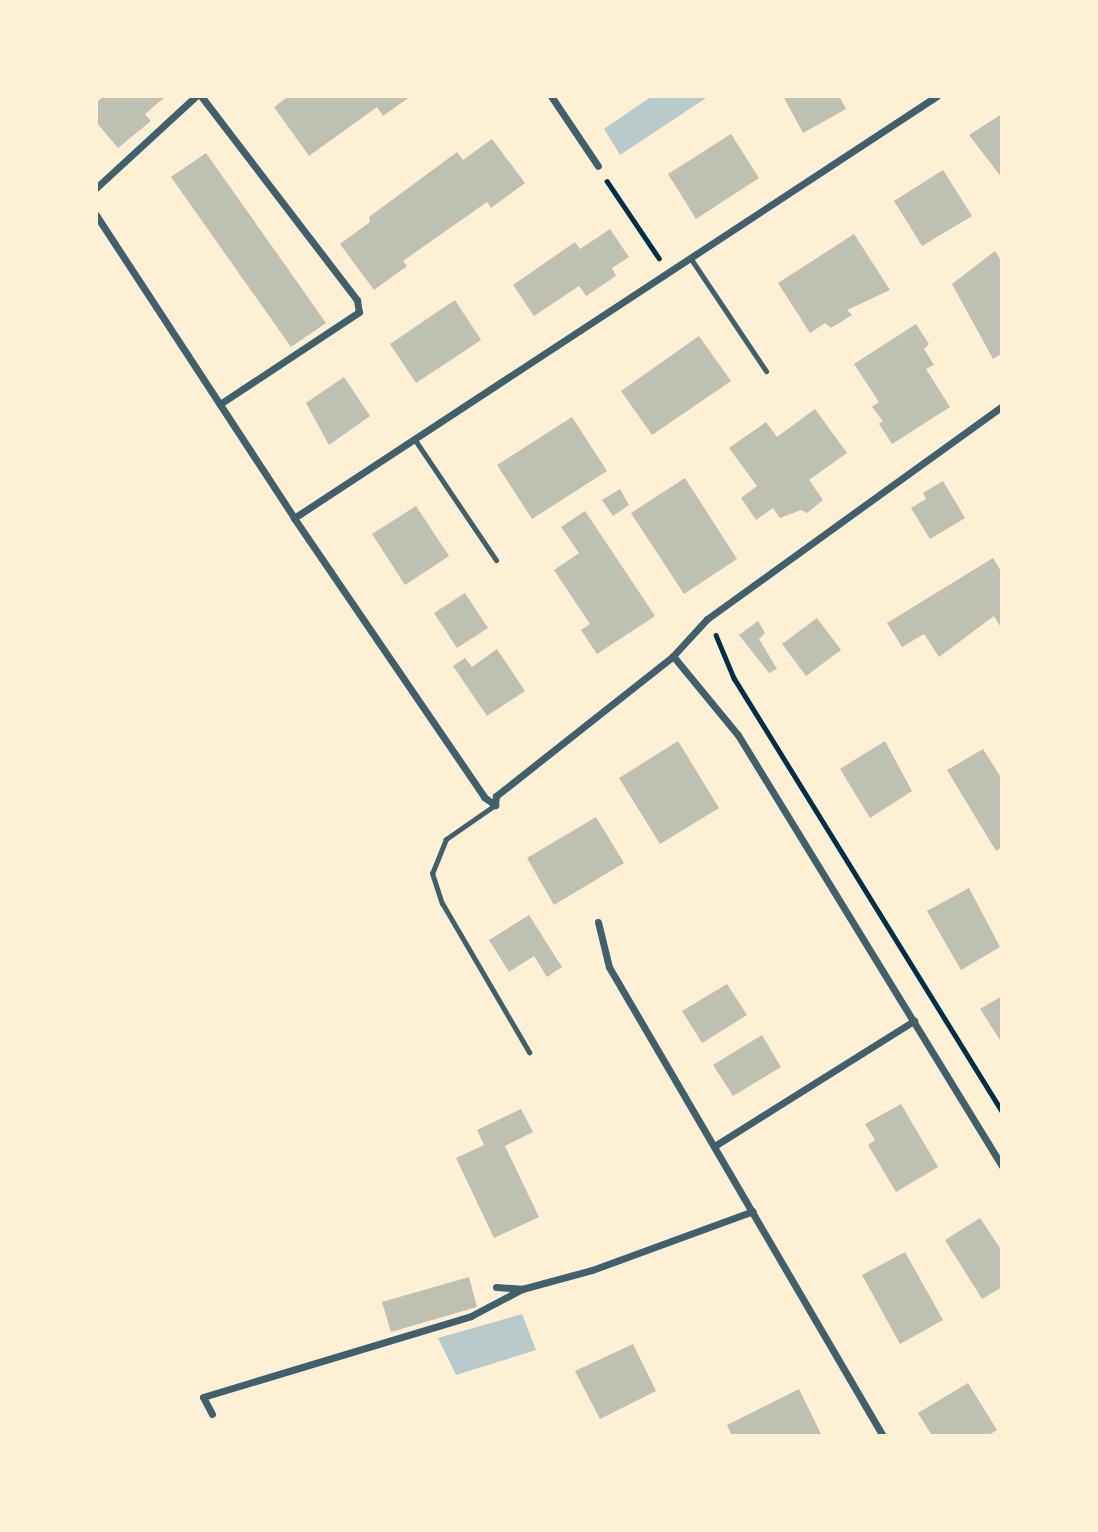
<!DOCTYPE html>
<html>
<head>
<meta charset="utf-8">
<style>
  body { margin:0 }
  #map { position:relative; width:1098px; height:1532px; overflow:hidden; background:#fdf0d5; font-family:"Nunito Sans",sans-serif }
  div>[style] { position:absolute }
  .green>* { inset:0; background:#b9caca }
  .building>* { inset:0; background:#bec0b2 }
  .path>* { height:4.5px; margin:-2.25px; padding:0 2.25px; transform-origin:2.25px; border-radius:2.25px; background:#003049 }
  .service>* { height:5px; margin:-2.5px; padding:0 2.5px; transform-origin:2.5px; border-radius:2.5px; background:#3f606c }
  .minor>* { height:7px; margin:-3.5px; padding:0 3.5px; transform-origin:3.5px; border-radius:3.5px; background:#3f606c }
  span { translate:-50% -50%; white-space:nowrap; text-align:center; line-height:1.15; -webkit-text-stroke:6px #fdf0d5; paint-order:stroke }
  .frame { position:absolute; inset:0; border:98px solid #fdf0d5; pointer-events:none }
</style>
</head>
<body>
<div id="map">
  <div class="green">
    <i style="clip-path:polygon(652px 96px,709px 96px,620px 155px,604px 129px)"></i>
    <i style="clip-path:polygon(522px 1314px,536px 1350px,456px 1375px,438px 1338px)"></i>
  </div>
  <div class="building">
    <i style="clip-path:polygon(104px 96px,166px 96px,145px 114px,151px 121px,118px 148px,96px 122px,96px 103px)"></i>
    <i style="clip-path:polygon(289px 96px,411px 96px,383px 116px,377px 107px,309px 156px,274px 107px)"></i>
    <i style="clip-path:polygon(783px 96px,839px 96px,846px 109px,803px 133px)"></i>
    <i style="clip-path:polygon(1002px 114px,1002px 178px,969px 135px)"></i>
    <i style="clip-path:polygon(731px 134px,759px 178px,696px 219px,668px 174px)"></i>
    <i style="clip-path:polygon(492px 139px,525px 183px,491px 208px,487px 202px,403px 261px,407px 266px,374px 290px,340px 244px,370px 222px,369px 217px,457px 152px,463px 160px)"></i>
    <i style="clip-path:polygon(206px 153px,326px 323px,291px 347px,171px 177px)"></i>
    <i style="clip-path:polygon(943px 170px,972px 216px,922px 246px,894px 201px)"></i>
    <i style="clip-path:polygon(610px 229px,629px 257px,612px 268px,616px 276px,586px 296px,579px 286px,534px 316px,513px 285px,575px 242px,580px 249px)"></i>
    <i style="clip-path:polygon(854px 234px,890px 290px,847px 310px,852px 315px,831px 328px,825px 323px,810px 333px,778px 283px)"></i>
    <i style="clip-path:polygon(995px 251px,1002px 262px,1002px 353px,993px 359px,952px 284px)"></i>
    <i style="clip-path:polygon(455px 300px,481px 340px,416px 383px,390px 344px)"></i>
    <i style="clip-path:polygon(916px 324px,929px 344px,924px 349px,934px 365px,926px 369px,950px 407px,892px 444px,879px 424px,883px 421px,872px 407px,879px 402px,854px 364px)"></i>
    <i style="clip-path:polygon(699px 336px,731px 381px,652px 435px,621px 391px)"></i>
    <i style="clip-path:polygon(344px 377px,370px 416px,329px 445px,306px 403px)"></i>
    <i style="clip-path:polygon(815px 409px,847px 453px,809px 480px,823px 500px,807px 513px,801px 510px,780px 518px,773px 508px,756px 520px,741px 498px,757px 486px,729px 448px,766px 422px,777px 437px)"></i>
    <i style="clip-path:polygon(572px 417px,607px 471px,532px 519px,497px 465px)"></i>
    <i style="clip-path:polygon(685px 478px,737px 559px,684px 594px,631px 513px)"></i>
    <i style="clip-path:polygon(943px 481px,965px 518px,930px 539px,911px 508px,926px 499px,923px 493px)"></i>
    <i style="clip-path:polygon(620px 489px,629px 505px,613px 516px,602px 500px)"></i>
    <i style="clip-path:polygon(416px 506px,449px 556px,405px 585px,372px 534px)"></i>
    <i style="clip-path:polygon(585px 511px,655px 616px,597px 654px,581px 630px,590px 624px,554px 570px,579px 553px,561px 527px)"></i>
    <i style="clip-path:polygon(993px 558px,1002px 573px,1002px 629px,994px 616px,939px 657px,924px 634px,902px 647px,887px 623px)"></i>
    <i style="clip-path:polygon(465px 593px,488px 628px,457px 648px,434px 613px)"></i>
    <i style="clip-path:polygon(817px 618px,841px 650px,806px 676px,782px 644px)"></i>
    <i style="clip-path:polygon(758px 621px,765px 633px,759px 639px,777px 669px,769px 673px,739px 635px)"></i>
    <i style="clip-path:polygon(497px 649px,525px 691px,487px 716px,453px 666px,465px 658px,472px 667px)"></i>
    <i style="clip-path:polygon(678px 741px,719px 808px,660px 844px,619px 778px)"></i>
    <i style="clip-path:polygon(885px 741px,912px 791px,870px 818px,840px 769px)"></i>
    <i style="clip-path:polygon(983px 749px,1002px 779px,1002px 847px,996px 851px,947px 770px)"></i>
    <i style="clip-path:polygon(596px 817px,624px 863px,554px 905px,527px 858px)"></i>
    <i style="clip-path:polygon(969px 888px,1000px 947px,961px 970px,927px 911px)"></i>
    <i style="clip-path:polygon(529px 915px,562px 967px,547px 977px,534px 956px,509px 972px,489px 940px)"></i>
    <i style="clip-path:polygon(727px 984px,747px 1015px,702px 1043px,682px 1011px)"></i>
    <i style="clip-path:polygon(1002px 996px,1002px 1043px,980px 1009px)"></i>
    <i style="clip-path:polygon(762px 1035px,781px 1067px,733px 1096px,713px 1065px)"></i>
    <i style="clip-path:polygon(901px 1104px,938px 1167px,896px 1192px,868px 1145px,875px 1140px,865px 1124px)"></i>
    <i style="clip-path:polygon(521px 1109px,533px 1132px,505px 1146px,539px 1217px,494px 1238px,456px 1158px,484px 1145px,477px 1130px)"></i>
    <i style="clip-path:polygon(980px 1218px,1002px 1251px,1002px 1287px,982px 1299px,945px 1240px)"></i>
    <i style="clip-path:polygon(905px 1252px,943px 1320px,900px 1344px,862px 1275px)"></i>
    <i style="clip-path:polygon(469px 1277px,477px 1307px,391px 1332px,382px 1302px)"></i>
    <i style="clip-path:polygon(633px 1344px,656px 1391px,600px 1419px,575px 1371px)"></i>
    <i style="clip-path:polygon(968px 1383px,997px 1430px,987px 1436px,932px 1436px,918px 1413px)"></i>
    <i style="clip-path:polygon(799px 1389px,822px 1436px,732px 1436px,727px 1425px)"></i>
  </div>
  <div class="path">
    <i style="left:607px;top:181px;width:93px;rotate:56deg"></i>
    <i style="left:716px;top:635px;width:47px;rotate:67.3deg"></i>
    <i style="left:734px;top:678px;width:509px;rotate:58.25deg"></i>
  </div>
  <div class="service">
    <i style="left:691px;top:259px;width:135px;rotate:56.2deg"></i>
    <i style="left:415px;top:440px;width:145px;rotate:56deg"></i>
    <i style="left:495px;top:805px;width:60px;rotate:145.2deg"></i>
    <i style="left:446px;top:839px;width:37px;rotate:112deg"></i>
    <i style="left:432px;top:873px;width:32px;rotate:72deg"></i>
    <i style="left:442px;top:903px;width:173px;rotate:59.7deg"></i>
  </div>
  <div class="minor">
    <i style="left:201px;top:96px;width:257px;rotate:52.6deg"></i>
    <i style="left:357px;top:300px;width:12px;rotate:81deg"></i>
    <i style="left:359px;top:312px;width:167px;rotate:146.5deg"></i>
    <i style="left:551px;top:96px;width:84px;rotate:56.1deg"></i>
    <i style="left:96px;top:188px;width:136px;rotate:-42.6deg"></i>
    <i style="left:96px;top:215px;width:362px;rotate:56.8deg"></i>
    <i style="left:294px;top:518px;width:338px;rotate:55.7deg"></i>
    <i style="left:484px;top:797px;width:14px;rotate:36deg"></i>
    <i style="left:495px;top:805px;width:9px;rotate:-84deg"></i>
    <i style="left:496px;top:796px;width:226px;rotate:-38.3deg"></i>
    <i style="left:673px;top:656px;width:50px;rotate:-47.4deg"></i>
    <i style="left:707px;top:619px;width:364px;rotate:-35.8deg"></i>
    <i style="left:294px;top:518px;width:769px;rotate:-33.28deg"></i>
    <i style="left:673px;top:656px;width:102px;rotate:50.6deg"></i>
    <i style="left:738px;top:735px;width:505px;rotate:58.51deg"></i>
    <i style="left:598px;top:922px;width:46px;rotate:76.3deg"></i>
    <i style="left:609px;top:967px;width:543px;rotate:59.71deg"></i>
    <i style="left:716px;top:1145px;width:234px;rotate:-32.1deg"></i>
    <i style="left:496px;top:1287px;width:26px;rotate:4deg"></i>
    <i style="left:522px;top:1289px;width:73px;rotate:-15.2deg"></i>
    <i style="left:592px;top:1270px;width:171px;rotate:-20.1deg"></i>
    <i style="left:212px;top:1414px;width:19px;rotate:-118deg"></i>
    <i style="left:203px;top:1397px;width:280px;rotate:-16.8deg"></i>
    <i style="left:471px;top:1316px;width:58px;rotate:-27.9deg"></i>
  </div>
  <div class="frame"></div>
</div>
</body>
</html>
